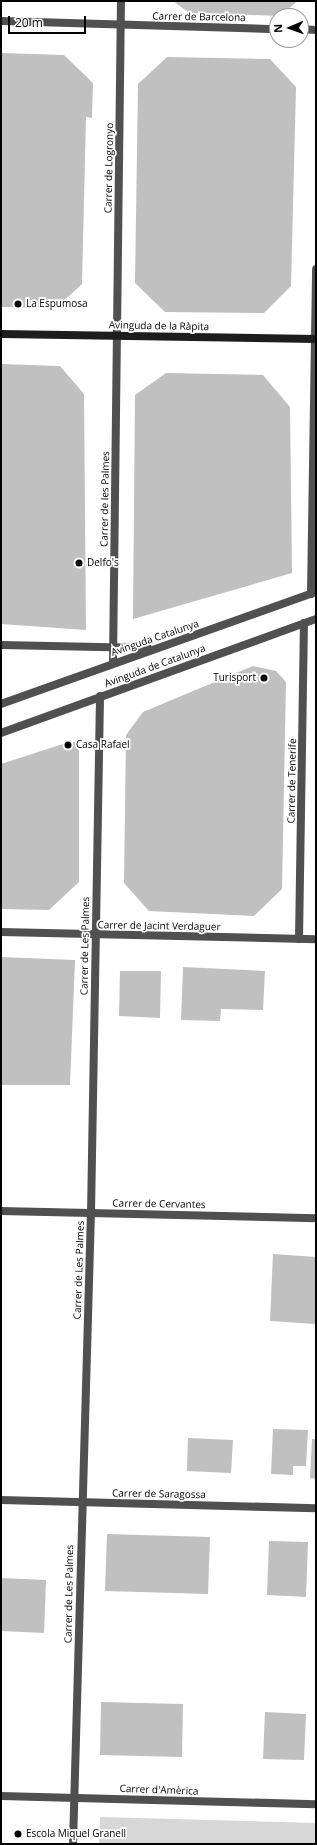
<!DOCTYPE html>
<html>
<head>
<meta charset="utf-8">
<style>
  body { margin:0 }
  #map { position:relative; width:317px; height:1845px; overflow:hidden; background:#fff; font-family:"Open Sans",sans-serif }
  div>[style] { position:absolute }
  .green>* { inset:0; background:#d7d7d7 }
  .building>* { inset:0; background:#c0c0c0 }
  .street>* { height:8px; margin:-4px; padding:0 4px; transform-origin:4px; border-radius:4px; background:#505050 }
  .secondary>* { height:8px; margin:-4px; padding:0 4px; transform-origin:4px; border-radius:4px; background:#1d1d1d }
  .dots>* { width:11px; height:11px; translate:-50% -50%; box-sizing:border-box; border:2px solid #fff; border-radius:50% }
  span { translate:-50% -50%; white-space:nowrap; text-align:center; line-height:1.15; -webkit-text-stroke:3.5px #fff; paint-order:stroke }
  .street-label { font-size:10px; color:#000 }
  .poi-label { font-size:10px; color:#000 }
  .left { translate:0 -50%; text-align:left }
  .right { translate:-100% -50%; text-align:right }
  .frame { position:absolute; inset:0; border:2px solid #000; pointer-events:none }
  .north { position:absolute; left:269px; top:8px; width:40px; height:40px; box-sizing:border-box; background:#fff; border:1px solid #999; border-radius:50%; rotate:268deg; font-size:11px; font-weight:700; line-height:16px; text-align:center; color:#000 }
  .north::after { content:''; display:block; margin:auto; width:14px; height:18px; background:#000; clip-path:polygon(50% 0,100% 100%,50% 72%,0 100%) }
  .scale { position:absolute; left:8px; top:16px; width:78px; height:18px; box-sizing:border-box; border:2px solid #000; border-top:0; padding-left:5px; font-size:12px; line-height:14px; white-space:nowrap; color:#000; -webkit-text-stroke:3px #fff; paint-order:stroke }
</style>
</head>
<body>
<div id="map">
  <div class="green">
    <i style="clip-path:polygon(100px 1817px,316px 1823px,316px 1844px,99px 1844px)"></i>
  </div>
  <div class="building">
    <i style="clip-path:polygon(173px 1px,297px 1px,281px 16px,189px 13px)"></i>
    <i style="clip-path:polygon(1px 53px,64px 55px,93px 83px,92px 118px,86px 117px,82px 284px,56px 308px,1px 307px)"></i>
    <i style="clip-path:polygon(167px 57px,270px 59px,296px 87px,291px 286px,264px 313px,165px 312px,135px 283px,138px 84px)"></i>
    <i style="clip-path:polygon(1px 364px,60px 366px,84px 394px,86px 630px,1px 624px)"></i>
    <i style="clip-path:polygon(166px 373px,263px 375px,290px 407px,292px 573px,133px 619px,135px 395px)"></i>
    <i style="clip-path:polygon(253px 666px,276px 671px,286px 682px,282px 889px,254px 916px,149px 911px,124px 883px,126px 735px,143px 712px)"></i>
    <i style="clip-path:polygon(69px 742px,75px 742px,79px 747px,79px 882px,49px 910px,1px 909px,1px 764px)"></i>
    <i style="clip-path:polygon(1px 957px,75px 960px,70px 1085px,1px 1085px)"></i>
    <i style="clip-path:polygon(183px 967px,265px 971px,263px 1010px,221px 1009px,220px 1021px,181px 1020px)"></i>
    <i style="clip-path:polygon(120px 971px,161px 971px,160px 1018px,119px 1016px)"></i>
    <i style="clip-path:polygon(273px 1254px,316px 1257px,315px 1324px,270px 1321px)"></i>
    <i style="clip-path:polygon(273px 1429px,308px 1430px,306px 1466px,293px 1466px,293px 1475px,271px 1474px)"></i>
    <i style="clip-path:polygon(188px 1438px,233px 1440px,231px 1473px,187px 1471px)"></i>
    <i style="clip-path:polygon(312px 1439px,316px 1439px,316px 1479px,310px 1478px)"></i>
    <i style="clip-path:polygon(107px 1534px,210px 1537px,208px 1594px,105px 1591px)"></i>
    <i style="clip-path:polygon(269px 1541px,308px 1542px,306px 1597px,267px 1595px)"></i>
    <i style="clip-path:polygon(1px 1578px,46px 1580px,44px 1633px,1px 1631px)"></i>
    <i style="clip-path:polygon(101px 1702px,183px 1704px,182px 1757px,100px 1755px)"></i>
    <i style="clip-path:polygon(265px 1712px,306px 1714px,304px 1760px,263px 1759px)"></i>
  </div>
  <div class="street">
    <i style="left:1px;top:21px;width:276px;rotate:1.7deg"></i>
    <i style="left:301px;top:29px;width:15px;rotate:4deg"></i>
    <i style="left:311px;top:594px;width:325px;rotate:-89.1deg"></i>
    <i style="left:1px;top:645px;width:147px;rotate:1.2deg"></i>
    <i style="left:113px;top:663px;width:662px;rotate:-89.31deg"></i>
    <i style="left:1px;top:704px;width:334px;rotate:-19.6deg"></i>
    <i style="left:1px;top:733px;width:335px;rotate:-19.9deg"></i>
    <i style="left:1px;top:932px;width:315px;rotate:1.3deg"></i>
    <i style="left:299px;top:939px;width:316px;rotate:-89.1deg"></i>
    <i style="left:1px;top:1211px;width:315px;rotate:1.3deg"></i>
    <i style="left:1px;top:1500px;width:315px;rotate:1.5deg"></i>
    <i style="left:1px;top:1796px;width:315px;rotate:1.5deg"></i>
    <i style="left:73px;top:1844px;width:631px;rotate:-88.37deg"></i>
    <i style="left:91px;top:1213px;width:517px;rotate:-89deg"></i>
  </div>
  <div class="secondary">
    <i style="left:1px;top:334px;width:315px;rotate:0.9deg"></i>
  </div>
  <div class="dots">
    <i style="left:18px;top:304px;background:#000"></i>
    <i style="left:79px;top:563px;background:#000"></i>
    <i style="left:264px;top:678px;background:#000"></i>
    <i style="left:68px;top:745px;background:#000"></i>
    <i style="left:18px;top:1834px;background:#000"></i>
  </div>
  <div class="street-label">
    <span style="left:199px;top:17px;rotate:1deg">Carrer de Barcelona</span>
    <span style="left:109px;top:168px;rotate:-89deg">Carrer de Logronyo</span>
    <span style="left:159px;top:326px;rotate:1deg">Avinguda de la Ràpita</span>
    <span style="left:105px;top:499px;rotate:-89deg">Carrer de les Palmes</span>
    <span style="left:155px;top:638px;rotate:-19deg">Avinguda Catalunya</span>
    <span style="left:155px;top:666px;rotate:-20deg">Avinguda de Catalunya</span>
    <span style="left:292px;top:781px;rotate:-89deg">Carrer de Tenerife</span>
    <span style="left:159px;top:926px;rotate:1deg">Carrer de Jacint Verdaguer</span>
    <span style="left:85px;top:946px;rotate:-89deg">Carrer de Les Palmes</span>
    <span style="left:159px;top:1204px;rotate:1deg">Carrer de Cervantes</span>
    <span style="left:79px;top:1270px;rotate:-88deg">Carrer de Les Palmes</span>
    <span style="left:159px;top:1494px;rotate:1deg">Carrer de Saragossa</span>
    <span style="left:69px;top:1594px;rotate:-89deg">Carrer de Les Palmes</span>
    <span style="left:159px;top:1790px;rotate:2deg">Carrer d'Amèrica</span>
  </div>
  <div class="poi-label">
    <span class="left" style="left:26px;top:304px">La Espumosa</span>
    <span class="left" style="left:87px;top:563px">Delfo's</span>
    <span class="right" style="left:256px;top:678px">Turisport</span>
    <span class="left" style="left:76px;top:745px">Casa Rafael</span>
    <span class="left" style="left:26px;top:1834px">Escola Miquel Granell</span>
  </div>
  <div class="frame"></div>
  <div class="north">N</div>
  <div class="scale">20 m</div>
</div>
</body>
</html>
